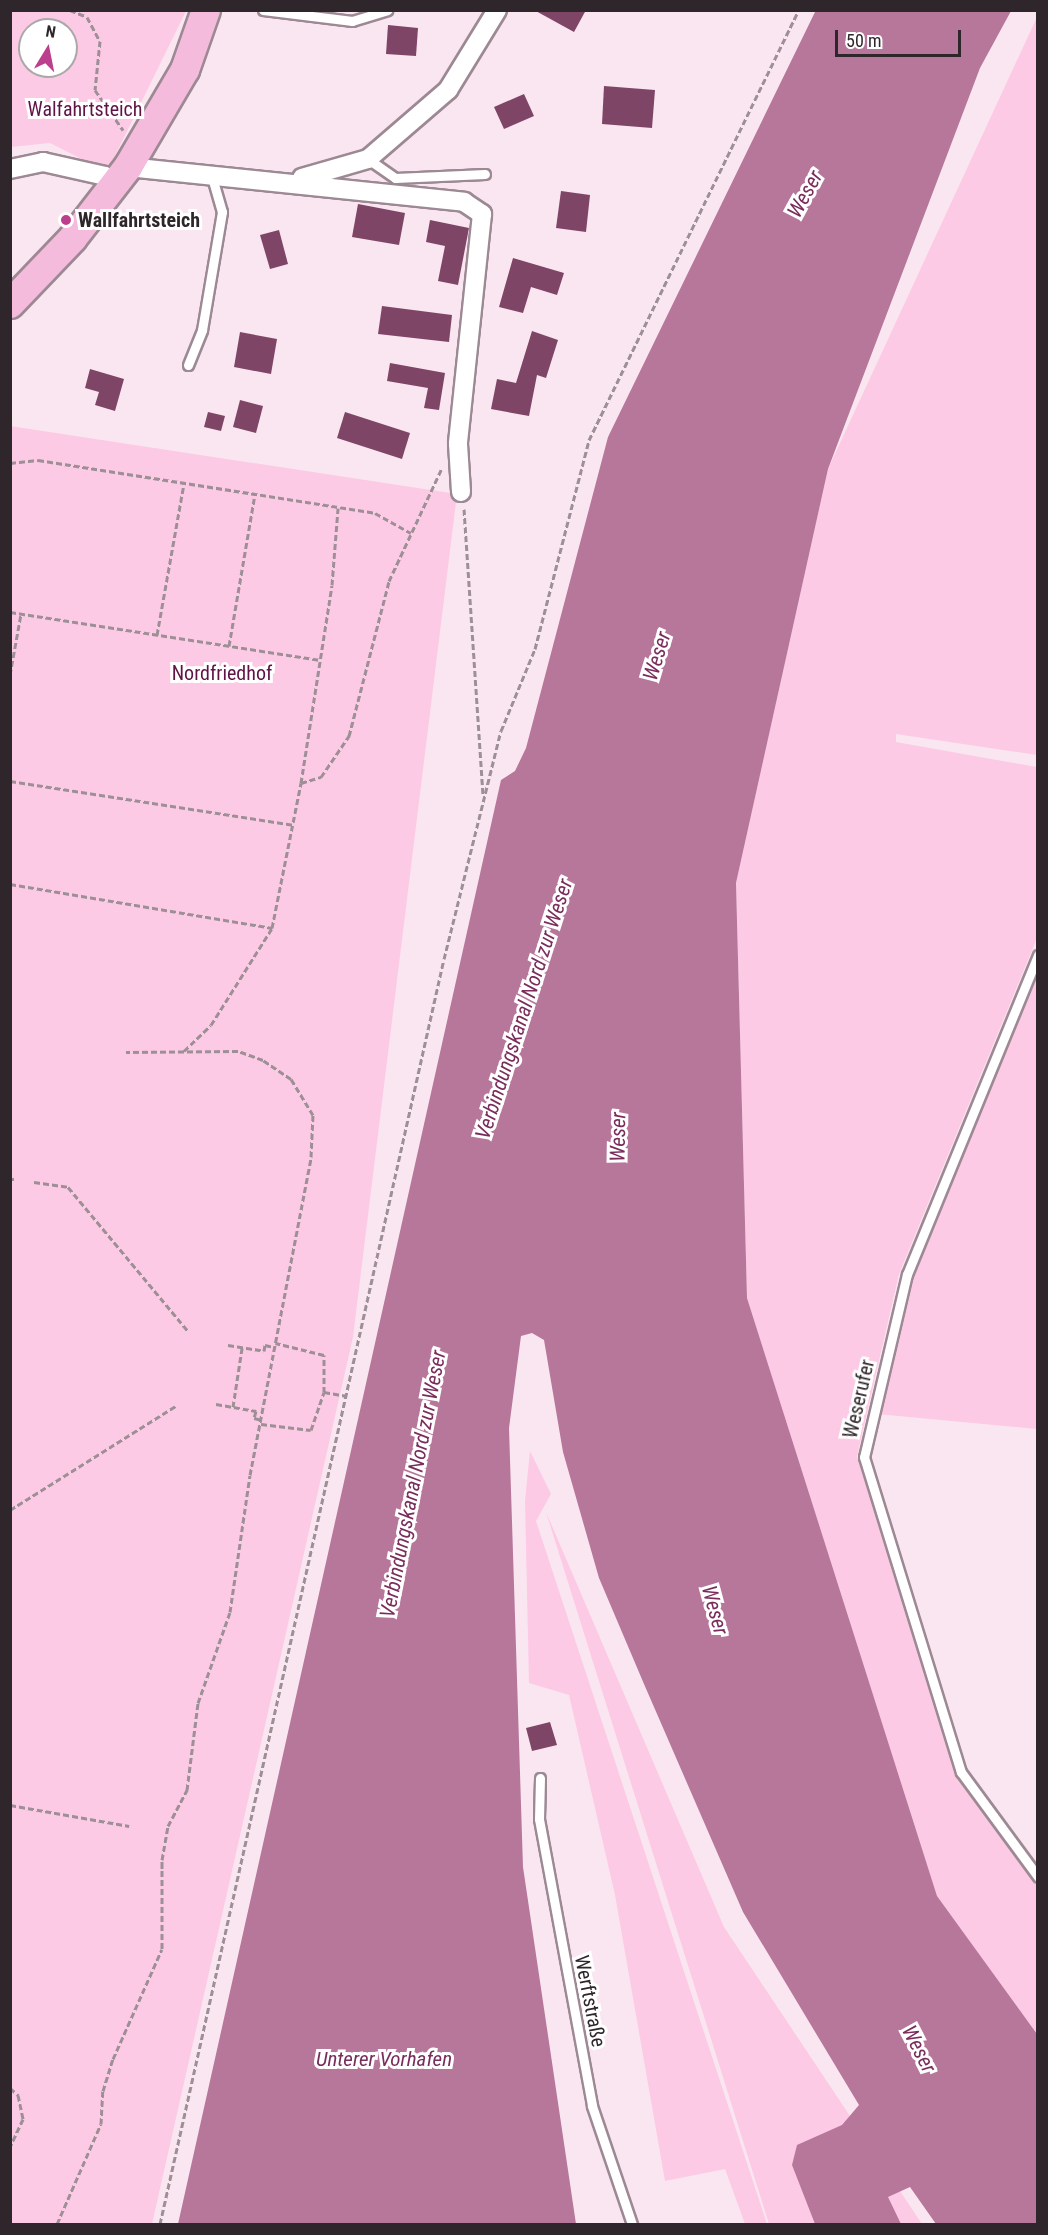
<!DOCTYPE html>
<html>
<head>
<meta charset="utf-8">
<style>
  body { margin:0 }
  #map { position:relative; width:1048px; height:2235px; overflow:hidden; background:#fae6f0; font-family:"Roboto Condensed",sans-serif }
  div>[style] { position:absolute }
  .green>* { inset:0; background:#fdcae5 }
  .water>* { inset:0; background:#b6779a }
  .building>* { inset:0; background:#7f4566 }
  .path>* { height:3px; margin-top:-1.5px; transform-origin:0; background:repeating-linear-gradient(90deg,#9d8f96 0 6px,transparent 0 9px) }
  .roads { filter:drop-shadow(2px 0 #9c8993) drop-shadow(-2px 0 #9c8993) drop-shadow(0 2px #9c8993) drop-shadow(0 -2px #9c8993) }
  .service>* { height:9px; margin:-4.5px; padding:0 4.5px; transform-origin:4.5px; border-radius:4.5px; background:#fff }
  .minor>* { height:18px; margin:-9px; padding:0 9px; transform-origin:9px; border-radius:9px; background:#fff }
  .primary>* { height:28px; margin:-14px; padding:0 14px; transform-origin:14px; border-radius:14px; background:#f5bbdc }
  .dots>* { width:16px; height:16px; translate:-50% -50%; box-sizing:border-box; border:3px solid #fff; border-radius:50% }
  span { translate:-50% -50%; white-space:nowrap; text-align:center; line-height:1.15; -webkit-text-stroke:6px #fff; paint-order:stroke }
  .park-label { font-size:20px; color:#601345 }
  .poi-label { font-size:20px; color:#2e262a; font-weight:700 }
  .left { translate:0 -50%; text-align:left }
  .street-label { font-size:20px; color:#2e262a }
  .water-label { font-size:21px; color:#7a2d5c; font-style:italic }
  .frame { position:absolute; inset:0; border:12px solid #2e262a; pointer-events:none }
  .north { position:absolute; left:18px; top:18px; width:60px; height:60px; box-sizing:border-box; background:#fff; border:2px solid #aba8aa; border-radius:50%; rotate:10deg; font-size:16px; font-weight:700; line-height:24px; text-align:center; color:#2e262a }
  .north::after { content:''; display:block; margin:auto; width:21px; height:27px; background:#bc3f8e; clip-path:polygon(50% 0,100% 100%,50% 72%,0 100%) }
  .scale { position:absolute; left:835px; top:30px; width:126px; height:27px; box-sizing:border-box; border:3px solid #2e262a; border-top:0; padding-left:8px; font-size:18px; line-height:21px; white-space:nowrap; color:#2e262a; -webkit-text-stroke:4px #fff; paint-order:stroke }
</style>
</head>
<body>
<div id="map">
  <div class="green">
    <i style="clip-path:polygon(evenodd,10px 11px,186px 11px,107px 172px,50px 143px,11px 147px,10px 11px,30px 30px,66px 30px,66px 66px,30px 66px,30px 30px)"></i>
    <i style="clip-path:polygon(1037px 17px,1037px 755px,896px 734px,896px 742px,1037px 767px,1037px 938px,899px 1274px,857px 1456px,958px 1776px,1037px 1886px,1037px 2034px,937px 1896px,747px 1298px,736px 883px,828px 469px)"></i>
    <i style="clip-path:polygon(10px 426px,457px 494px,353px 1337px,152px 2224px,11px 2224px)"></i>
    <i style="clip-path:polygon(1037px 972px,1037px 1429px,877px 1414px,913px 1274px)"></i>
    <i style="clip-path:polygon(530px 1451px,551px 1494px,536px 1521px,767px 2224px,745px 2224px,725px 2169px,665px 2181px,615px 1895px,569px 1695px,529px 1683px,525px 1501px)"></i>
    <i style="clip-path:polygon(546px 1512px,724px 1927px,922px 2224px,769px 2224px)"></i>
  </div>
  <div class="water">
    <i style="clip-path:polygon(816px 10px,1011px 11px,980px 68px,828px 469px,736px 883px,747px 1298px,937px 1896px,1037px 2034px,1037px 2224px,936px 2224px,910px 2187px,888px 2197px,901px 2224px,815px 2224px,792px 2165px,797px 2145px,842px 2125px,859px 2105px,743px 1912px,644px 1684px,599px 1578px,563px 1452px,544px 1340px,532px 1333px,521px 1336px,509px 1428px,523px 1867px,576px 2224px,178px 2224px,501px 780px,515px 771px,526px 748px,608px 437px)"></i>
  </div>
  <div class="building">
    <i style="clip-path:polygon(534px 10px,586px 10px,574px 32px)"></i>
    <i style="clip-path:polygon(388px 25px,418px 28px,416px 56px,386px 54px)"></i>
    <i style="clip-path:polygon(604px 86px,655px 90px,652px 128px,602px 124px)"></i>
    <i style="clip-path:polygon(524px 94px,534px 116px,504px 129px,494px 107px)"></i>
    <i style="clip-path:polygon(561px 191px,590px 195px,586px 232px,556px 228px)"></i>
    <i style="clip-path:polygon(358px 204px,405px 213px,399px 245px,352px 237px)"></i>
    <i style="clip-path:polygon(430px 220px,469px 228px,458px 285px,438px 281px,445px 246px,426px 242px)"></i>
    <i style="clip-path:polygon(279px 230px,288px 264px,270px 269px,260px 235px)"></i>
    <i style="clip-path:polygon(513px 258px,564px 273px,557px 295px,531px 287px,523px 313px,499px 307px)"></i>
    <i style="clip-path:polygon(382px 306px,452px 315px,449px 342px,378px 334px)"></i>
    <i style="clip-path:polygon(532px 331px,558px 340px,546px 378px,537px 375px,529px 416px,491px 409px,497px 379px,516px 383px)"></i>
    <i style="clip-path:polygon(240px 332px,277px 339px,271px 374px,234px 367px)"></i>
    <i style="clip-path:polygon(390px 363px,445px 373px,439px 410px,424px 408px,428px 388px,387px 381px)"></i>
    <i style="clip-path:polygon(90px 369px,124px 379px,115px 411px,95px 405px,99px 392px,85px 388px)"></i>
    <i style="clip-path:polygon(240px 400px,263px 406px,256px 433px,233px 427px)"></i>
    <i style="clip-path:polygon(208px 412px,225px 416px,221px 431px,204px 427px)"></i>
    <i style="clip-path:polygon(345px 412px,410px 433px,402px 459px,337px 438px)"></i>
    <i style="clip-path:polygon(550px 1722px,557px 1745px,532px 1751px,526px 1728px)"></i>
  </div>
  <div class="path">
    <i style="left:70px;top:10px;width:18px;rotate:22deg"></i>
    <i style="left:87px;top:17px;width:27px;rotate:62deg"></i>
    <i style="left:100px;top:41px;width:49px;rotate:95.8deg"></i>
    <i style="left:95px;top:90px;width:49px;rotate:55deg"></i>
    <i style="left:10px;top:463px;width:28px;rotate:-6deg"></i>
    <i style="left:38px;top:460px;width:341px;rotate:8.9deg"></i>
    <i style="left:375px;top:513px;width:41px;rotate:29.1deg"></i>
    <i style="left:464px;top:509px;width:287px;rotate:86.2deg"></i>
    <i style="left:10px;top:612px;width:314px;rotate:8.8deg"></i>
    <i style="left:157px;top:635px;width:153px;rotate:-79.9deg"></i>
    <i style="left:229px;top:646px;width:154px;rotate:-80.3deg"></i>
    <i style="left:10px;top:675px;width:62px;rotate:-79.8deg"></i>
    <i style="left:10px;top:781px;width:286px;rotate:8.8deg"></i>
    <i style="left:301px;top:783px;width:200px;rotate:-81.1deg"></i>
    <i style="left:332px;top:585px;width:77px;rotate:-85.5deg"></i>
    <i style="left:10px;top:884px;width:266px;rotate:9.5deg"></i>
    <i style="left:184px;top:1051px;width:37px;rotate:-44deg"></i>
    <i style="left:211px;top:1025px;width:115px;rotate:-57.8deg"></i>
    <i style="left:272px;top:928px;width:148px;rotate:-78.7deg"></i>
    <i style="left:301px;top:783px;width:21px;rotate:-17deg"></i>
    <i style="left:321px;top:777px;width:50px;rotate:-55.7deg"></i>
    <i style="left:349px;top:736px;width:160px;rotate:-75.5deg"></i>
    <i style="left:389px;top:581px;width:125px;rotate:-64.9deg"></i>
    <i style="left:10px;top:1179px;width:4px"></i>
    <i style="left:34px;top:1182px;width:34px;rotate:8deg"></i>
    <i style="left:68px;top:1187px;width:187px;rotate:50.2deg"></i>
    <i style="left:228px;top:1345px;width:36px;rotate:9deg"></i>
    <i style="left:264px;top:1351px;width:6px;rotate:-81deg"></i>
    <i style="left:265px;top:1345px;width:9px;rotate:13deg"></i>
    <i style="left:324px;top:1392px;width:22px;rotate:10deg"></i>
    <i style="left:216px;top:1404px;width:41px;rotate:9.9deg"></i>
    <i style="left:256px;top:1411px;width:7px;rotate:106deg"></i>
    <i style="left:254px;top:1418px;width:8px;rotate:14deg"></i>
    <i style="left:233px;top:1407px;width:60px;rotate:-81.3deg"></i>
    <i style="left:261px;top:1424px;width:50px;rotate:6.8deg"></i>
    <i style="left:311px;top:1430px;width:40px;rotate:-71.1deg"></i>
    <i style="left:324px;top:1392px;width:37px;rotate:-90deg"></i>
    <i style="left:324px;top:1355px;width:50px;rotate:-166.2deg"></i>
    <i style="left:10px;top:1510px;width:196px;rotate:-32.1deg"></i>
    <i style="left:10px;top:1805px;width:121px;rotate:10deg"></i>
    <i style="left:10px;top:2088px;width:11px;rotate:41deg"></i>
    <i style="left:18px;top:2095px;width:25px;rotate:78deg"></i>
    <i style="left:23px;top:2119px;width:31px;rotate:115deg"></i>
    <i style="left:57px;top:2224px;width:109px;rotate:-66.3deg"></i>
    <i style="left:101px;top:2124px;width:33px;rotate:-87deg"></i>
    <i style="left:103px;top:2091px;width:34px;rotate:-73deg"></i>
    <i style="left:113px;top:2059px;width:120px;rotate:-66deg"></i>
    <i style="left:162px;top:1949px;width:89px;rotate:-90deg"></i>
    <i style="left:162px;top:1860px;width:35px;rotate:-80deg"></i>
    <i style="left:168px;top:1826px;width:41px;rotate:-62.2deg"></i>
    <i style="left:187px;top:1790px;width:88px;rotate:-82.8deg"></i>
    <i style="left:198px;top:1703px;width:96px;rotate:-70.6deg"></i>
    <i style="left:230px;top:1612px;width:138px;rotate:-81.7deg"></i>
    <i style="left:250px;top:1475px;width:324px;rotate:-79.1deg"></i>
    <i style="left:311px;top:1157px;width:42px;rotate:-87.3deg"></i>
    <i style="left:313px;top:1115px;width:42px;rotate:-121.4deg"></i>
    <i style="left:291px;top:1079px;width:34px;rotate:-146deg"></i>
    <i style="left:263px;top:1060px;width:27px;rotate:-160deg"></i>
    <i style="left:238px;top:1051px;width:112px;rotate:179.5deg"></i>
    <i style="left:160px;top:2224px;width:1296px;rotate:-77.35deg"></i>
    <i style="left:444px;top:959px;width:235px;rotate:-76deg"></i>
    <i style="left:501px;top:731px;width:89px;rotate:-67.5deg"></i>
    <i style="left:535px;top:649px;width:216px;rotate:-75.5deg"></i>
    <i style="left:589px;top:440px;width:479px;rotate:-64deg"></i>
  </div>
  <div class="roads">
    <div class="service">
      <i style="left:263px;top:10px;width:90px;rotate:7deg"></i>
      <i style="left:352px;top:21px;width:37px;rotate:-17deg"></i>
      <i style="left:368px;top:159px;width:33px;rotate:35deg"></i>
      <i style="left:395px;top:178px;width:90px;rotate:-2.5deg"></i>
      <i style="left:188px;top:365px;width:38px;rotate:-68deg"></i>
      <i style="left:202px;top:330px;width:120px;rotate:-80.4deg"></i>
      <i style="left:222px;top:212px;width:36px;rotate:-106deg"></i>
      <i style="left:1038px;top:955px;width:345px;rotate:112.3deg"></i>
      <i style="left:907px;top:1274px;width:188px;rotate:103.2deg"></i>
      <i style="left:864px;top:1457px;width:330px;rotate:72.9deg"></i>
      <i style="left:961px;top:1772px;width:130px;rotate:53.7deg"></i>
      <i style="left:540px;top:1778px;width:41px;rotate:91.4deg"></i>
      <i style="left:539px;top:1819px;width:292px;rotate:79.5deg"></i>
      <i style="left:592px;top:2106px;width:125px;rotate:71.3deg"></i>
    </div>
    <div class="minor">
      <i style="left:128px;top:167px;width:338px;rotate:5.9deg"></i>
      <i style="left:464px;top:202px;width:22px;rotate:34deg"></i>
      <i style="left:482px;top:214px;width:231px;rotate:96deg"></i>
      <i style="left:458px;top:444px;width:48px;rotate:86.4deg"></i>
      <i style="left:10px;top:169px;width:34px;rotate:-12deg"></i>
      <i style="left:43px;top:162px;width:64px;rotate:12.7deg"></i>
      <i style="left:105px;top:176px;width:14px;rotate:36deg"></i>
      <i style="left:302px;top:178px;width:69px;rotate:-16.1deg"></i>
      <i style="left:368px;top:159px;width:106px;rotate:-40.8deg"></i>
      <i style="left:448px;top:90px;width:94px;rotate:-58.5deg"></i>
    </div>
    <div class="primary">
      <i style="left:10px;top:304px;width:91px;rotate:-46.3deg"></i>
      <i style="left:73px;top:238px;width:90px;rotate:-52.2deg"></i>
      <i style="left:128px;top:167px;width:113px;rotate:-59.6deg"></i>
      <i style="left:185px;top:70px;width:64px;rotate:-70.7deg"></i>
    </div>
  </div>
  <div class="dots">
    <i style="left:66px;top:220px;background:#bc3f8e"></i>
  </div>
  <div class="park-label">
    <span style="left:85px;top:109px">Walfahrtsteich</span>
    <span style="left:222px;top:673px">Nordfriedhof</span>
  </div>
  <div class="poi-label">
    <span class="left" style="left:78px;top:220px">Wallfahrtsteich</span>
  </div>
  <div class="street-label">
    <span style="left:859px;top:1399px;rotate:-77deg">Weserufer</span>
    <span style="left:590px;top:2001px;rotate:79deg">Werftstraße</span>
  </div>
  <div class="water-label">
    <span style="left:805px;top:194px;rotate:-61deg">Weser</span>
    <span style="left:657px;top:656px;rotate:-73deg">Weser</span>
    <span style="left:524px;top:1009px;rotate:-72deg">Verbindungskanal Nord zur Weser</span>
    <span style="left:618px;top:1137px;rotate:-89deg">Weser</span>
    <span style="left:413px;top:1484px;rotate:-79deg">Verbindungskanal Nord zur Weser</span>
    <span style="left:715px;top:1610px;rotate:75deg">Weser</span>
    <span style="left:919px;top:2049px;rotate:63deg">Weser</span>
    <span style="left:384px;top:2059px">Unterer Vorhafen</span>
  </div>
  <div class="frame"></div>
  <div class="north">N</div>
  <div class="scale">50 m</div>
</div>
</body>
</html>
